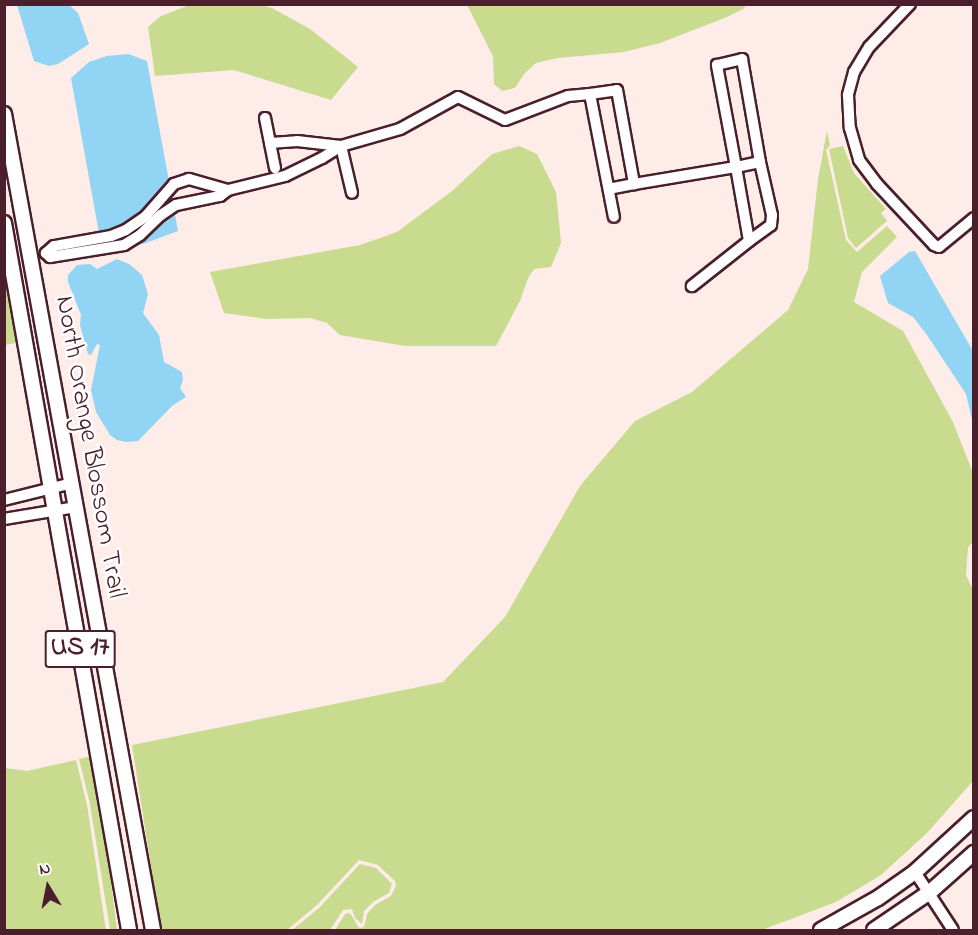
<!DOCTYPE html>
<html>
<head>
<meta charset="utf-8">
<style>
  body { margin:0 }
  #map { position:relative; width:978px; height:935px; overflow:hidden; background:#feece8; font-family:"Indie Flower",sans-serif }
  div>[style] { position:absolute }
  .green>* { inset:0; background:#c9db8f }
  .water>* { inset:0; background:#92d4f3 }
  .roads { filter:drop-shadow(2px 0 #4a1f2b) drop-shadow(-2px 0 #4a1f2b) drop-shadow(0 2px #4a1f2b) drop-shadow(0 -2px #4a1f2b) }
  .minor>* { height:10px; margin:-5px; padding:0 5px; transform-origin:5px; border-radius:5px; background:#fff }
  .major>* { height:14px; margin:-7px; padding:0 7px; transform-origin:7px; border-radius:7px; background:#fff }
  span { translate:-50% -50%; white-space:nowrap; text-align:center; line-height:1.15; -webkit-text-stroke:5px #fff; paint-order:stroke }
  .shield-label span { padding:2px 4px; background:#fff; border:2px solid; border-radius:4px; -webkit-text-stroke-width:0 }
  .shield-label { font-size:26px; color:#4a1f2b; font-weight:700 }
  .street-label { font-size:27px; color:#4a1f2b }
  .frame { position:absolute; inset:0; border:6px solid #4a1f2b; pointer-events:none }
  .north { position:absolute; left:18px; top:857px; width:60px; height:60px; -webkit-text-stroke:4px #fff; paint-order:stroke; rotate:350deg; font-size:16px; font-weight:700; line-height:24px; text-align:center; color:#4a1f2b }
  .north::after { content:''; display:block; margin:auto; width:21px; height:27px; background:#4a1f2b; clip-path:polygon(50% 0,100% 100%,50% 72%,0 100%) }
</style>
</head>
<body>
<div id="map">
  <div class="green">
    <i style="clip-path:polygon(192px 4px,257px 4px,272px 8px,310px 29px,358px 67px,331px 100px,234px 70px,155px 76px,148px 27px,161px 16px)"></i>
    <i style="clip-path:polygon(744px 4px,745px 8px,727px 17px,660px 43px,624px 52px,558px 58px,536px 63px,524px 74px,515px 88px,502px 91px,494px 84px,493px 56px,467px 5px)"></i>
    <i style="clip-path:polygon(827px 131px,830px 145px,826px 150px,846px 240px,857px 252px,887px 226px,897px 237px,862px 272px,854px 302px,903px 331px,953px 422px,973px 473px,973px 542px,968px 547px,966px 575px,974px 592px,973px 781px,927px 833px,881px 875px,836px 902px,762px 930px,335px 930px,345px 914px,350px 913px,359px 928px,364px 927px,367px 914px,375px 905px,391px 896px,396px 886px,395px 881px,378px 865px,359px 860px,317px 905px,287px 930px,161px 930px,132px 745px,443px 682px,505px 617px,580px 486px,635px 421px,692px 392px,788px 310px,808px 269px,818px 179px)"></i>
    <i style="clip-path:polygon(519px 146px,537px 154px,556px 192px,561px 243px,551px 267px,534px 269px,528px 278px,520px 301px,496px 346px,405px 346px,340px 335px,327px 323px,310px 318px,266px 319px,224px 313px,210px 272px,360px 245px,397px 232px,452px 191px,492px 154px)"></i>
    <i style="clip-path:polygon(843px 146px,854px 173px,886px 209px,881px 213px,887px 221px,856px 248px,848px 238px,829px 149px)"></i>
    <i style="clip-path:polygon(4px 279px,16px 343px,5px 345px,4px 344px)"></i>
    <i style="clip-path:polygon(94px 755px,97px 771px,117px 930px,110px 930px,90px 804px,79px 759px)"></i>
    <i style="clip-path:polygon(76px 760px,87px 805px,106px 930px,5px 930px,5px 768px,27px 771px)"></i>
    <i style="clip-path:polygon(360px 864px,376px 868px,392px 884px,389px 893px,373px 902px,364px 911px,362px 924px,355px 918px,352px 909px,343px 910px,330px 930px,292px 930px,319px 908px)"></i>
  </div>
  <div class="water">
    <i style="clip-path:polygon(17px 5px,69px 5px,78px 13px,89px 44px,58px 64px,49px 66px,34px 61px)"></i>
    <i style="clip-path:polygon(128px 54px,147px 61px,178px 231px,143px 244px,116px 247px,100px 239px,71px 78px,89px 62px,107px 56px)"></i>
    <i style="clip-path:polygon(915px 251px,973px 351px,973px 424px,966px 394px,927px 335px,913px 317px,888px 303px,880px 276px,909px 252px)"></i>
    <i style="clip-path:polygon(117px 259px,129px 264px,142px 275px,148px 294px,143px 313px,159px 335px,164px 362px,182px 372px,183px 380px,180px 388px,186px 397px,172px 406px,138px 441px,126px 442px,117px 440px,110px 435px,96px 412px,91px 390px,100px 345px,97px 344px,91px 355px,88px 354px,80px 325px,81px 315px,68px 282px,68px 275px,77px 265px,90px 264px,97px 269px)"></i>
  </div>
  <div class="roads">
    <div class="minor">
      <i style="left:910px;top:4px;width:59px;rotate:133.6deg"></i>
      <i style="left:869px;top:47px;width:29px;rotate:121deg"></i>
      <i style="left:854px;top:72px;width:24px;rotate:105deg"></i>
      <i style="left:848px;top:95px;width:33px;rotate:87deg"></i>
      <i style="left:850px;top:128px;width:33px;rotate:74deg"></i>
      <i style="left:859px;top:160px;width:30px;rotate:53deg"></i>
      <i style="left:877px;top:184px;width:83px;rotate:46.9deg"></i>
      <i style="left:934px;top:245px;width:5px;rotate:22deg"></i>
      <i style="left:939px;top:247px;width:45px;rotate:-39.6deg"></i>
      <i style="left:590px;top:94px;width:27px;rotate:-8deg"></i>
      <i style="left:617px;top:90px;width:96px;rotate:79.7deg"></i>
      <i style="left:634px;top:184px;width:25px;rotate:169deg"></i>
      <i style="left:265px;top:118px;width:51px;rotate:78.7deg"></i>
      <i style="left:270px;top:143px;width:27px;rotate:-4deg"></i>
      <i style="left:297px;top:141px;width:44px;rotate:6.5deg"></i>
      <i style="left:341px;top:146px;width:48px;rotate:76.8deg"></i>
      <i style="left:634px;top:184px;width:103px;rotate:-9.5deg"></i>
      <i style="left:736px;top:167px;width:75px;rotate:80deg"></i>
      <i style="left:749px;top:241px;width:73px;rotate:141.7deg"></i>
      <i style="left:228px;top:190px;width:41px;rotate:-164.2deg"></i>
      <i style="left:189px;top:179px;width:16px;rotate:162deg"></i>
      <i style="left:174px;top:184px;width:44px;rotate:131.3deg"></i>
      <i style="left:145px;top:217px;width:23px;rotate:146deg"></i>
      <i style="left:126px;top:230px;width:16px;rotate:158deg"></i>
      <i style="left:111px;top:236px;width:58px;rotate:170deg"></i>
      <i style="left:54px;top:246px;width:11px;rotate:139deg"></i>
      <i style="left:46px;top:253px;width:6px;rotate:45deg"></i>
      <i style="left:50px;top:257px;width:75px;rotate:-9.2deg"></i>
      <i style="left:124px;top:245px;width:19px;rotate:-32deg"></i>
      <i style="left:140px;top:235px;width:29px;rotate:-44deg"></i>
      <i style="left:161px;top:215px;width:18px;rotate:-34deg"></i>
      <i style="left:176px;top:205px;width:45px;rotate:-11.6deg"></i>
      <i style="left:220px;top:196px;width:10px;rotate:-37deg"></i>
      <i style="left:228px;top:190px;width:59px;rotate:-13.8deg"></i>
      <i style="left:285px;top:176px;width:41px;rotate:-25.9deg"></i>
      <i style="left:322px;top:158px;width:22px;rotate:-32deg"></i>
      <i style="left:341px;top:146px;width:61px;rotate:-16.1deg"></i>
      <i style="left:400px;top:129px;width:66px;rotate:-28.9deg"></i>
      <i style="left:458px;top:97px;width:52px;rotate:26.1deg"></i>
      <i style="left:505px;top:120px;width:67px;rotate:-20.9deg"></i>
      <i style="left:568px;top:96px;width:22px;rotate:-5deg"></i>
      <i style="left:590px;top:94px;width:125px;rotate:79deg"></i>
      <i style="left:749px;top:241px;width:27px;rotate:-36deg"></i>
      <i style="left:771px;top:225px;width:10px;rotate:-84deg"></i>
      <i style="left:772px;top:215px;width:54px;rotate:-102.8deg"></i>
      <i style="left:760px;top:162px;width:25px;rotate:168deg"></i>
      <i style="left:736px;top:167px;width:104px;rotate:-100.6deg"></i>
      <i style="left:717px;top:65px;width:26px;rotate:-13deg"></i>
      <i style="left:742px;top:59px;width:105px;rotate:80.1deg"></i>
      <i style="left:4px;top:500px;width:70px;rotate:-14deg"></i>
      <i style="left:4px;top:519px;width:73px;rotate:-9.5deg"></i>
      <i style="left:915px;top:872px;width:69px;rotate:56.8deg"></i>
    </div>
    <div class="major">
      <i style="left:4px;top:114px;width:829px;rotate:79.65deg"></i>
      <i style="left:4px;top:223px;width:718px;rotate:79.97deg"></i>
      <i style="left:821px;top:930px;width:65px;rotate:-29.3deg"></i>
      <i style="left:878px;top:898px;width:45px;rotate:-35.1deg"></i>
      <i style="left:915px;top:872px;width:80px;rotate:-42.5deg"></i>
      <i style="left:874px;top:930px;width:68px;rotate:-34.2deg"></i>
      <i style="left:930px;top:892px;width:59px;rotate:-41.6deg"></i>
    </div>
  </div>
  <div class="shield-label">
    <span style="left:80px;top:649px">US 17</span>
  </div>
  <div class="street-label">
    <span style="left:90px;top:447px;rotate:80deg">North Orange Blossom Trail</span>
  </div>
  <div class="frame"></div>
  <div class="north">N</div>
</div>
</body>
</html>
